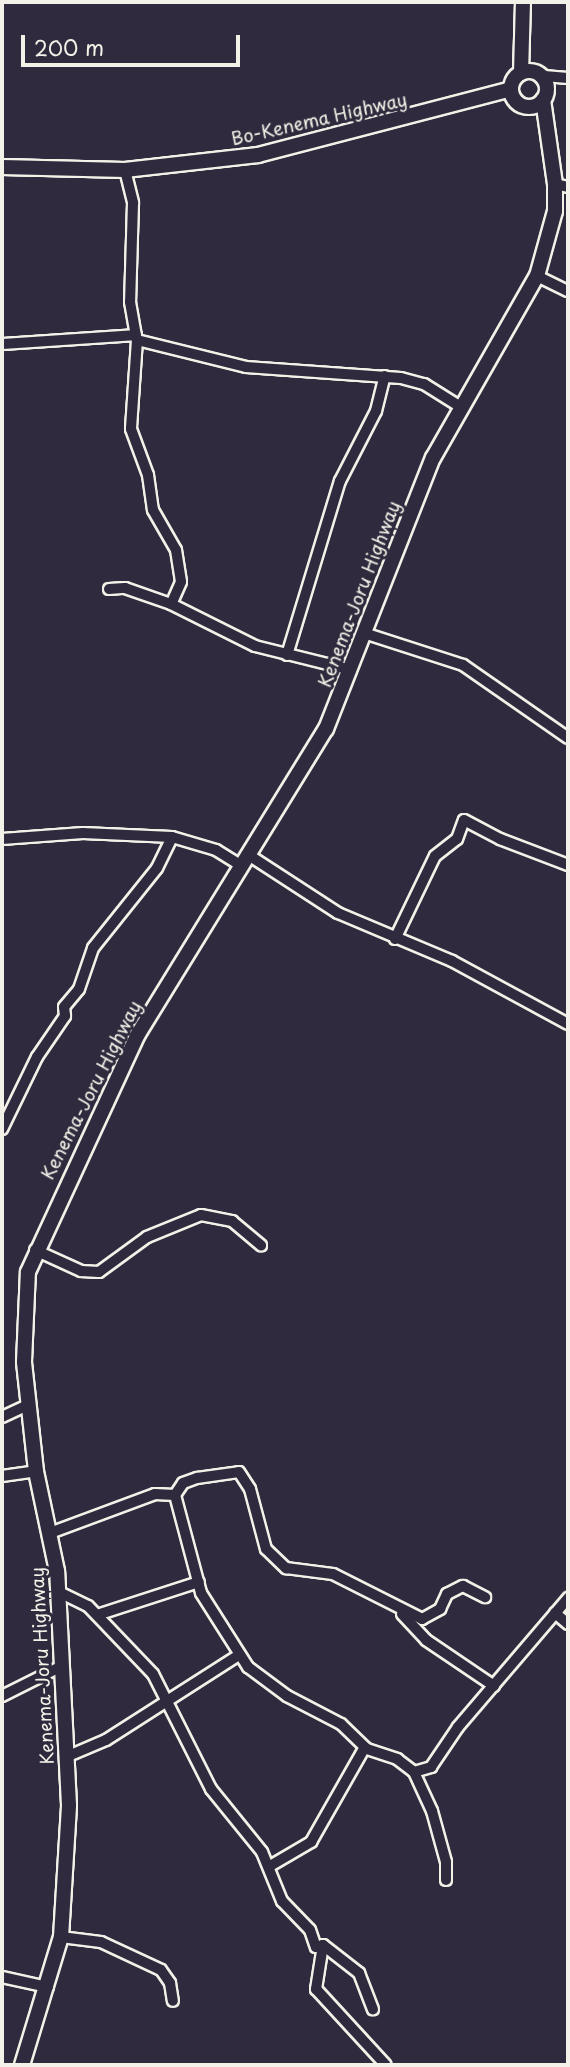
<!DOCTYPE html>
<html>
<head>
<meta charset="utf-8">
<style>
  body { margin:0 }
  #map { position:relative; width:570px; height:2067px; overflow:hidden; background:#2f2a3d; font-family:"Playpen Sans",sans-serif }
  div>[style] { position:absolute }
  .roads { filter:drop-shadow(2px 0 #f4f1e8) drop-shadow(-2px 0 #f4f1e8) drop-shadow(0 2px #f4f1e8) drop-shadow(0 -2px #f4f1e8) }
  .minor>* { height:10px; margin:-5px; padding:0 5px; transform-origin:5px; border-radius:5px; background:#2f2a3d }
  .highway>* { height:14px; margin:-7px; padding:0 7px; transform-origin:7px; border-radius:7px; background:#2f2a3d }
  .highway>.ring { margin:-7px; padding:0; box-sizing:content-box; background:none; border:14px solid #2f2a3d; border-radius:50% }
  span { translate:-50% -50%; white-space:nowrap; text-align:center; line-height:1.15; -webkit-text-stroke:6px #2f2a3d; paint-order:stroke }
  .street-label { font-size:18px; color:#f4f1e8 }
  .frame { position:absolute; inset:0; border:4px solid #f4f1e8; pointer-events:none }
  .scale { position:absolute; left:21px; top:35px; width:219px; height:32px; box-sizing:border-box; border:4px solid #f4f1e8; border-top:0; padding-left:9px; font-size:21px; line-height:24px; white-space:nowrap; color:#f4f1e8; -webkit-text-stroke:5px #2f2a3d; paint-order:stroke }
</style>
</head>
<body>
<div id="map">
  <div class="roads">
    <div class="minor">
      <i style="left:544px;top:76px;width:24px;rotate:5deg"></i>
      <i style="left:125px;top:170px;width:34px;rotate:76deg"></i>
      <i style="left:133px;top:203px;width:99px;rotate:91.7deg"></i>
      <i style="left:130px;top:302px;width:39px;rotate:80deg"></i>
      <i style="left:137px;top:340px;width:112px;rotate:13.9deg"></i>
      <i style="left:246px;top:367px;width:155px;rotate:4.1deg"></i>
      <i style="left:401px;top:378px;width:24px;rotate:15deg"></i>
      <i style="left:424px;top:384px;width:41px;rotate:32.2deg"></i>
      <i style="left:555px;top:184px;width:13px;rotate:13deg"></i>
      <i style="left:537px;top:276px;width:34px;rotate:26deg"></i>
      <i style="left:137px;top:340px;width:89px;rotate:93.9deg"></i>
      <i style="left:131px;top:429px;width:49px;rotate:69.7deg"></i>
      <i style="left:148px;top:475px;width:35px;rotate:82deg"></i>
      <i style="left:153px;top:510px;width:46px;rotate:60.1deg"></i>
      <i style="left:176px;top:550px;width:32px;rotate:81deg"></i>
      <i style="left:181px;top:582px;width:24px;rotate:114deg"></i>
      <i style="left:4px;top:344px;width:132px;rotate:-3.9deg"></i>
      <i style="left:109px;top:589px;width:16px;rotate:-4deg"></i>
      <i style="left:125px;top:588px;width:49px;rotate:19.2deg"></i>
      <i style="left:171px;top:604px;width:94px;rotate:26.6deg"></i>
      <i style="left:255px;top:646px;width:99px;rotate:14deg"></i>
      <i style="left:367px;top:634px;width:101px;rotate:17.9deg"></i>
      <i style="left:463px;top:665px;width:128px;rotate:34.8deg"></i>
      <i style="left:287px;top:655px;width:182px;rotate:-73.1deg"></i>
      <i style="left:340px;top:481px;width:79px;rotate:-62.8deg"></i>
      <i style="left:376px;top:411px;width:36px;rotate:-76deg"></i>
      <i style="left:2px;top:839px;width:81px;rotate:-4.2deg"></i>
      <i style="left:83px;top:833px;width:89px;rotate:2.6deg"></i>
      <i style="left:172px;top:837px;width:46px;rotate:16.5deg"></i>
      <i style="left:216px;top:850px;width:28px;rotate:32deg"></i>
      <i style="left:247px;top:854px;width:108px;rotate:33deg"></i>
      <i style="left:338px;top:913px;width:124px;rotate:22.8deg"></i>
      <i style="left:452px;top:961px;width:132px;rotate:28.5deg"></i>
      <i style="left:395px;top:939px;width:92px;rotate:-64.3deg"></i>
      <i style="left:435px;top:856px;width:28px;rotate:-38deg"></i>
      <i style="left:457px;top:839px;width:20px;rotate:-70deg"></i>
      <i style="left:464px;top:820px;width:41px;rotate:27.8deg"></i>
      <i style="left:500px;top:839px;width:73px;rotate:20.9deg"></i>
      <i style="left:2px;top:1129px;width:80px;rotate:-64.1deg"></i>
      <i style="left:37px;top:1057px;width:50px;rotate:-55.7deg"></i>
      <i style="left:65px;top:1016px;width:9px;rotate:-96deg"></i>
      <i style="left:64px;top:1007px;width:23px;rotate:-50deg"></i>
      <i style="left:79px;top:989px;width:43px;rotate:-71.1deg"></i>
      <i style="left:93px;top:948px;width:102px;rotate:-51.3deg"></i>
      <i style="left:157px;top:868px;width:34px;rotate:-64deg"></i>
      <i style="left:35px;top:1250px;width:51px;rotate:24.5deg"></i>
      <i style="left:81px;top:1271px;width:18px;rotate:3deg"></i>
      <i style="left:99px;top:1272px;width:59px;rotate:-36.1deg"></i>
      <i style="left:147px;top:1237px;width:58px;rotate:-22.2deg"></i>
      <i style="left:201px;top:1215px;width:32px;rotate:11deg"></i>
      <i style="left:232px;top:1221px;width:38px;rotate:40deg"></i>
      <i style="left:2px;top:1417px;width:29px;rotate:-25deg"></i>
      <i style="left:2px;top:1476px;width:34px;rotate:-8deg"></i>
      <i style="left:175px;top:1495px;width:101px;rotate:75.1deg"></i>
      <i style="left:201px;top:1593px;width:88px;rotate:57.6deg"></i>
      <i style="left:248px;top:1667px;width:49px;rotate:36.6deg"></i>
      <i style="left:287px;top:1696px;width:61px;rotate:27.4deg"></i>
      <i style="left:341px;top:1724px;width:36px;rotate:44deg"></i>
      <i style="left:367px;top:1749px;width:32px;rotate:18deg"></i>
      <i style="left:397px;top:1759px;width:21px;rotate:37deg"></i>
      <i style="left:414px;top:1772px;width:18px;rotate:-16deg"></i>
      <i style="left:431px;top:1767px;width:48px;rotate:-56deg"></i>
      <i style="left:458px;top:1727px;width:170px;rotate:-49.5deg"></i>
      <i style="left:50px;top:1533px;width:112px;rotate:-20.4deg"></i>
      <i style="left:155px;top:1494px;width:20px;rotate:3deg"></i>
      <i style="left:175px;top:1495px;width:14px;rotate:-56deg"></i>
      <i style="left:183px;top:1483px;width:15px;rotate:-20deg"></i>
      <i style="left:197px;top:1478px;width:42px;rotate:-8.1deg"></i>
      <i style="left:239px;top:1472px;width:20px;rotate:57deg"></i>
      <i style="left:250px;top:1489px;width:62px;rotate:75.1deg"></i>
      <i style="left:266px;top:1549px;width:28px;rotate:44deg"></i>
      <i style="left:286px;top:1568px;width:47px;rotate:7.3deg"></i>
      <i style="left:333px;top:1574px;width:100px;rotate:26.8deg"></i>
      <i style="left:422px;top:1619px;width:21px;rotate:-29deg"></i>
      <i style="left:440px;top:1609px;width:17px;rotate:-65deg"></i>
      <i style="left:447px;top:1594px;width:18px;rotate:-27deg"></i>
      <i style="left:463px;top:1586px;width:25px;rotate:27deg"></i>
      <i style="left:59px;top:1592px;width:32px;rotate:26deg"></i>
      <i style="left:88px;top:1606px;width:94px;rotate:46.3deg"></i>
      <i style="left:153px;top:1674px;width:129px;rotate:63.2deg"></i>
      <i style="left:211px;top:1789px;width:81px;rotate:51deg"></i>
      <i style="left:262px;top:1852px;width:53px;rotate:67.8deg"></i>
      <i style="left:282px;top:1901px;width:40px;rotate:46deg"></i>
      <i style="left:310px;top:1930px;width:18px;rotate:71deg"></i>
      <i style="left:316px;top:1947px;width:7px;rotate:-16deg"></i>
      <i style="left:323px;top:1945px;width:46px;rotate:37.9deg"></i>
      <i style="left:359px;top:1973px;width:39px;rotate:69deg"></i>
      <i style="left:555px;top:1613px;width:17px;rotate:40deg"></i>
      <i style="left:402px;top:1614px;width:35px;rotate:47deg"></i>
      <i style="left:426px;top:1640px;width:82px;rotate:34.1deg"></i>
      <i style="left:97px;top:1615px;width:107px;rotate:-17.9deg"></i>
      <i style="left:2px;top:1696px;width:65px;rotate:-26.6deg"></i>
      <i style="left:66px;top:1757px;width:43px;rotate:-23deg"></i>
      <i style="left:106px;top:1740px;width:158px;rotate:-32.6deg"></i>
      <i style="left:414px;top:1772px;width:43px;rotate:65.2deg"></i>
      <i style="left:432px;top:1811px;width:53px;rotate:74.6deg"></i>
      <i style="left:446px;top:1862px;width:18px;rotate:90deg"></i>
      <i style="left:270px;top:1866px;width:48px;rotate:-30.3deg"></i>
      <i style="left:311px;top:1842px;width:109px;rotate:-60.4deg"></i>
      <i style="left:61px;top:1937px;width:40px;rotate:7.1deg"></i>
      <i style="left:101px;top:1942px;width:66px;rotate:25deg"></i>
      <i style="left:161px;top:1970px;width:16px;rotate:55deg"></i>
      <i style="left:170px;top:1983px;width:18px;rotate:81deg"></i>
      <i style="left:323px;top:1945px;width:45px;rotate:99deg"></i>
      <i style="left:316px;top:1989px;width:103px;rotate:47.4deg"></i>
      <i style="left:2px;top:1977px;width:47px;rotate:12.3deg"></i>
    </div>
    <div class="highway">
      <i class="ring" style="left:511px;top:71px;width:22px;height:22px"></i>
      <i style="left:521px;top:73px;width:71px;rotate:-88.4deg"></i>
      <i style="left:2px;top:167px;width:123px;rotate:1.4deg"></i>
      <i style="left:125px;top:170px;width:134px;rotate:-6.4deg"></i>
      <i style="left:258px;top:155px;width:261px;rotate:-14.6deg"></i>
      <i style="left:22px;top:2065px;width:134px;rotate:-73.1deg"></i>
      <i style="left:61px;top:1937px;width:132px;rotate:-86.5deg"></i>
      <i style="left:69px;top:1805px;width:234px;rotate:-92.9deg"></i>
      <i style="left:57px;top:1571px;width:102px;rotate:-101.9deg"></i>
      <i style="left:36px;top:1471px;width:110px;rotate:-96.3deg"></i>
      <i style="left:24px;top:1362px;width:90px;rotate:-87.5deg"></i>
      <i style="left:28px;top:1272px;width:262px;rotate:-65.2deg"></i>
      <i style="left:138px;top:1034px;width:358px;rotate:-58.4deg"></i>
      <i style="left:326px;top:729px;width:291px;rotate:-68.5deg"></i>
      <i style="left:433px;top:458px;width:210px;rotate:-60.3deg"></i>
      <i style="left:537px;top:276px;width:67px;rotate:-74.5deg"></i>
      <i style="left:555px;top:211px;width:27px;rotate:-90deg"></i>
      <i style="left:555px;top:184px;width:85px;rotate:-98.1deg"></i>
    </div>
  </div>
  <div class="street-label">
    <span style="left:319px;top:119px;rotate:-13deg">Bo-Kenema Highway</span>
    <span style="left:359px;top:594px;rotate:-69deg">Kenema-Joru Highway</span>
    <span style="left:91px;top:1090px;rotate:-63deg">Kenema-Joru Highway</span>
    <span style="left:42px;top:1666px;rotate:-93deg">Kenema-Joru Highway</span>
  </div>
  <div class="frame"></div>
  <div class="scale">200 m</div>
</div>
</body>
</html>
